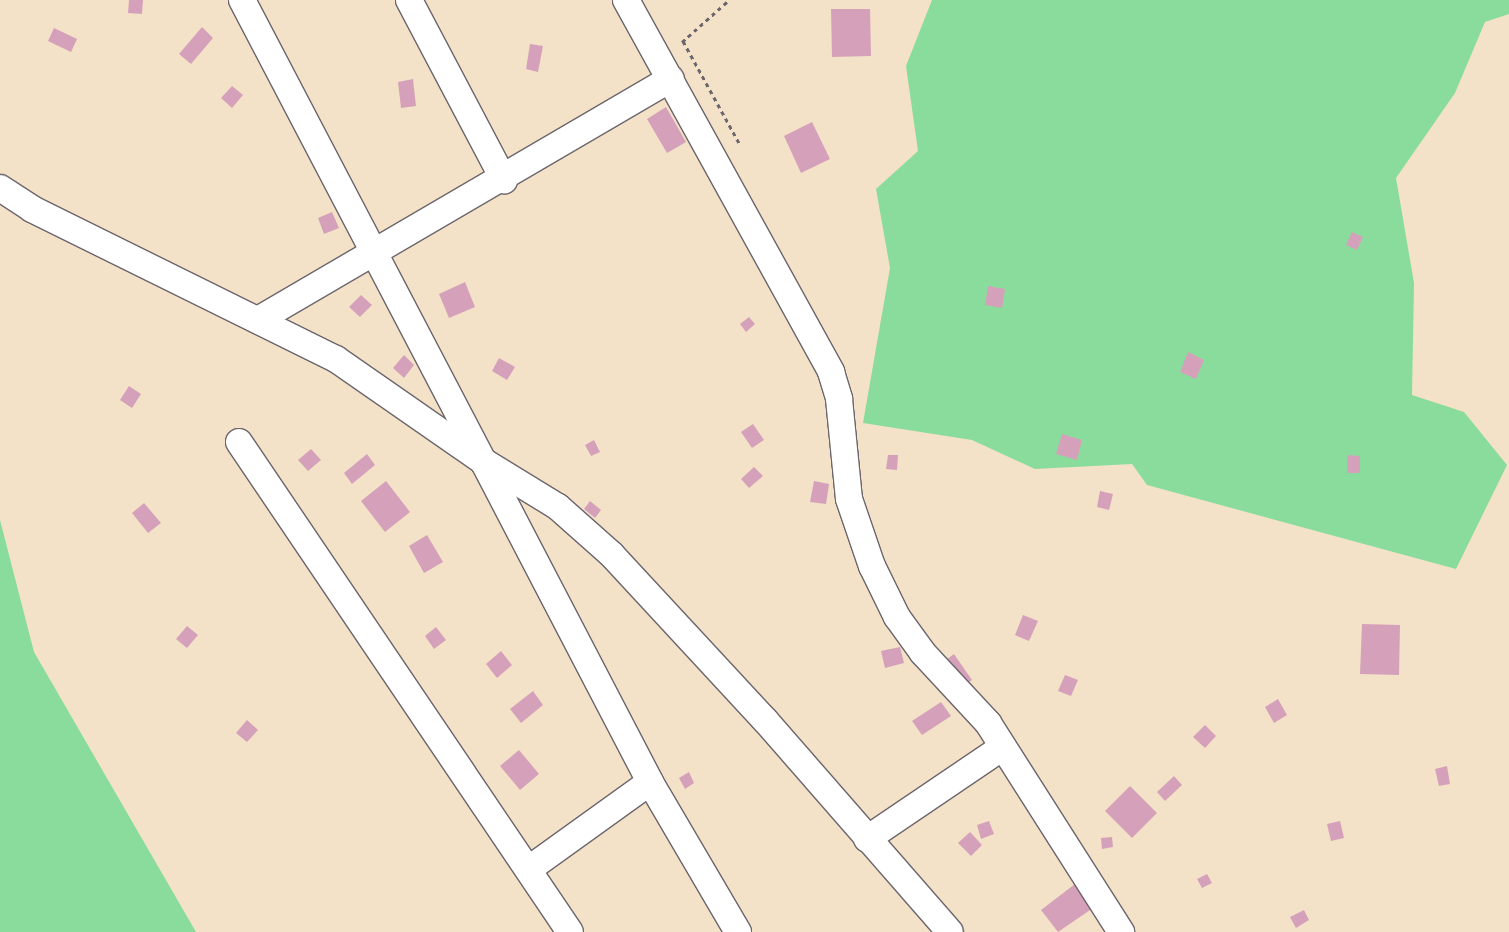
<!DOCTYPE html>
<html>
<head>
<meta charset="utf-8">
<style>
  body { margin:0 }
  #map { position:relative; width:1509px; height:932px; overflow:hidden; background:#f3e2c7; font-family:"Playpen Sans",sans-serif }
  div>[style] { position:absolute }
  .green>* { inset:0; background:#8adc9c }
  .building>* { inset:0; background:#d5a1ba }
  .path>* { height:3px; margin-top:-1.5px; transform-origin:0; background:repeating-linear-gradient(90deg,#6b656c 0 4px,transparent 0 8px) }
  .roads { filter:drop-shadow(1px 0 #6b656c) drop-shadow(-1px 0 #6b656c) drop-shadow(0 1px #6b656c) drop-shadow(0 -1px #6b656c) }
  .minor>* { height:26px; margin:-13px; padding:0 13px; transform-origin:13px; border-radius:13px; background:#fff }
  span { translate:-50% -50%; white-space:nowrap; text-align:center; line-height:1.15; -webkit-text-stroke:4px #f7f3e8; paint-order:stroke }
</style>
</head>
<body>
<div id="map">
  <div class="green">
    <i style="clip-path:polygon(932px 0,1509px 0,1509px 14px,1485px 22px,1455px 93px,1396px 178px,1414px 283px,1412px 395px,1464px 412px,1507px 465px,1456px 569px,1147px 485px,1132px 464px,1035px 469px,972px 440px,863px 423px,890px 268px,876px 189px,918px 151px,906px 66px)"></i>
    <i style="clip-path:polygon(0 520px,34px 652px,196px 932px,0 932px)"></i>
  </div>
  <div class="building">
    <i style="clip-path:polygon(129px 0,143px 0,142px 14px,128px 13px)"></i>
    <i style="clip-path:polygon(831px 9px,870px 9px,871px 56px,832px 57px)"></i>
    <i style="clip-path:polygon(202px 27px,213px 38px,191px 64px,179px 54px)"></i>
    <i style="clip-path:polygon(54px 28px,77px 39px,71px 52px,48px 41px)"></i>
    <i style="clip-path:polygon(530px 44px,543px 46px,538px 72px,526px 69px)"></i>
    <i style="clip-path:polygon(413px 79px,416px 106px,401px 108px,398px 82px)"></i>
    <i style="clip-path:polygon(232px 86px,243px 95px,232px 108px,221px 98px)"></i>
    <i style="clip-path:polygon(666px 107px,686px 142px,667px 153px,647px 119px)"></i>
    <i style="clip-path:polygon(812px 122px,830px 159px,801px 173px,784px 136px)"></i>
    <i style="clip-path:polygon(332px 212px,339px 228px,324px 234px,318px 218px)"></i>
    <i style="clip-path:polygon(1352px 232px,1363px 237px,1357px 250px,1346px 245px)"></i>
    <i style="clip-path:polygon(465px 282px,475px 307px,449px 318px,439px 294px)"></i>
    <i style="clip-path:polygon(988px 286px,1005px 289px,1002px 308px,985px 305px)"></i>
    <i style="clip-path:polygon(361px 295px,372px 305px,360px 317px,349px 307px)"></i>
    <i style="clip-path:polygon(749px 317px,755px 324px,746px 332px,740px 324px)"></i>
    <i style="clip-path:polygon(1188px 352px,1204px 360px,1196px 379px,1180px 372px)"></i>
    <i style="clip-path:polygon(404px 355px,414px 365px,404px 378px,393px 368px)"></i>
    <i style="clip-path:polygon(499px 358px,515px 367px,507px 380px,492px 371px)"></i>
    <i style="clip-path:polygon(129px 386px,141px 394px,132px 408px,120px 400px)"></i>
    <i style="clip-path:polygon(753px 424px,764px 440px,752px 448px,741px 432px)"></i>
    <i style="clip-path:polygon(1062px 434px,1082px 440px,1077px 460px,1056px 454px)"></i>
    <i style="clip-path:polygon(594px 440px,600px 452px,591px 456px,585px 445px)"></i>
    <i style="clip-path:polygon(311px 449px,321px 460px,308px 471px,298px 460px)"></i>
    <i style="clip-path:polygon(367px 454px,375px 465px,352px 484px,344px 473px)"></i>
    <i style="clip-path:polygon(888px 455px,898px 455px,897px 470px,886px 469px)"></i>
    <i style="clip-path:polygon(1347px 455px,1360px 456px,1360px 473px,1347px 473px)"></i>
    <i style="clip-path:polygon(754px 467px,763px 476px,749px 488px,741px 479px)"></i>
    <i style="clip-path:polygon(386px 481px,410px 512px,385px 532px,361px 501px)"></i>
    <i style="clip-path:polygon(814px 481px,829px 484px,826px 504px,810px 502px)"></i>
    <i style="clip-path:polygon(1100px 491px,1113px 494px,1109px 510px,1097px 507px)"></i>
    <i style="clip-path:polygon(590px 501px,601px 510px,595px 518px,584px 509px)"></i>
    <i style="clip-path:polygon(144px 503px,161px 523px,148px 533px,132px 513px)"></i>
    <i style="clip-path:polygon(427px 535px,443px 562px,424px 573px,409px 546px)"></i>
    <i style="clip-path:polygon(1023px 615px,1038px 621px,1029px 641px,1015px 635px)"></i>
    <i style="clip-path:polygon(1362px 624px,1400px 625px,1399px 675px,1360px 674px)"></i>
    <i style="clip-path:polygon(187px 626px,198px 635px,187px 648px,176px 639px)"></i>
    <i style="clip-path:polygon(436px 627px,446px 640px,434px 649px,425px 636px)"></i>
    <i style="clip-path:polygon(900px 647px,904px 663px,885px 668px,881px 651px)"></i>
    <i style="clip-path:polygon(501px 651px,512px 665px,497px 678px,486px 664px)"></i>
    <i style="clip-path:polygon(954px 654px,972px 680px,961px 688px,942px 663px)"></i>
    <i style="clip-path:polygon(1065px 675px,1078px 680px,1071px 696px,1058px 691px)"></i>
    <i style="clip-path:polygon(533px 691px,543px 705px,521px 723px,510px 709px)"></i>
    <i style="clip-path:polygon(1278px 699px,1287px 715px,1274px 723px,1265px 707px)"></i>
    <i style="clip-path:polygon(941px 702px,951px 716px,922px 735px,912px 721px)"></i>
    <i style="clip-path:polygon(247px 720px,258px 730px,247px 742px,236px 733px)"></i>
    <i style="clip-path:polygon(1205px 725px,1216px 736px,1205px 748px,1193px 737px)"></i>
    <i style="clip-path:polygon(519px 750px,539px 774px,520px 790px,500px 766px)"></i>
    <i style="clip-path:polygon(1447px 766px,1450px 784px,1439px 786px,1435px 769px)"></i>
    <i style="clip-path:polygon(689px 772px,694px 783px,685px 789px,679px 778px)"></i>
    <i style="clip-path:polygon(1174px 776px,1182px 785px,1165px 801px,1157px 792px)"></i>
    <i style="clip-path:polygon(1130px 786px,1157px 813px,1132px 838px,1105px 811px)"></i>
    <i style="clip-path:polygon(989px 821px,994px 834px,981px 839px,977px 825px)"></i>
    <i style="clip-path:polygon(1340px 821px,1344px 838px,1331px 841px,1327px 824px)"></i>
    <i style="clip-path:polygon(970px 832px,982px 845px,971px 856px,958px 843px)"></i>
    <i style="clip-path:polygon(1112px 837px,1113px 847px,1102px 849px,1101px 838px)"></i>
    <i style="clip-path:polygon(1207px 874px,1212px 883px,1202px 888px,1197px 879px)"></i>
    <i style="clip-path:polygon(1075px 884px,1093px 908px,1058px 932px,1041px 910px)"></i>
    <i style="clip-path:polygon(1304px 910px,1309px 920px,1296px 928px,1290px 917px)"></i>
  </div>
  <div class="path">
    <i style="left:683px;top:41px;width:116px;rotate:61.2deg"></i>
    <i style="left:682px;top:42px;width:63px;rotate:-41.8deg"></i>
  </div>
  <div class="roads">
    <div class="minor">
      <i style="left:242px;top:0;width:520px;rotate:62.4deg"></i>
      <i style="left:483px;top:461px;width:88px;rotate:31.5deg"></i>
      <i style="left:558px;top:507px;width:72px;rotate:41.6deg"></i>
      <i style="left:612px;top:555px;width:225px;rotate:47.2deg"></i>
      <i style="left:765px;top:720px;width:281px;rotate:48.9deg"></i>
      <i style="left:409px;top:0;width:204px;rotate:62.2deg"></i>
      <i style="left:626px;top:0;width:425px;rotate:61.1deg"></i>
      <i style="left:831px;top:372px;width:28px;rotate:73deg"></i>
      <i style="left:839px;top:399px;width:100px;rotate:84.3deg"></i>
      <i style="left:849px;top:499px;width:71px;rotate:71.1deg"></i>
      <i style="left:872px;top:566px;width:57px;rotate:63.9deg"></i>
      <i style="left:897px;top:617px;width:44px;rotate:54.2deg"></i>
      <i style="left:923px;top:653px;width:96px;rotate:47.1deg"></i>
      <i style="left:988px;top:723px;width:248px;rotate:57.5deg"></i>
      <i style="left:0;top:188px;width:38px;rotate:33deg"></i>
      <i style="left:32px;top:209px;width:339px;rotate:26.3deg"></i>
      <i style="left:336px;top:359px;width:179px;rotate:34.8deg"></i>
      <i style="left:483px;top:461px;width:362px;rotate:62.5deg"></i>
      <i style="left:650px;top:782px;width:174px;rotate:59.6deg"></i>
      <i style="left:258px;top:320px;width:478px;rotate:-30.3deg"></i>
      <i style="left:239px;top:442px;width:591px;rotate:55.96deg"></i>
      <i style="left:867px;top:839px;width:164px;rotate:-34.1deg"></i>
      <i style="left:529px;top:869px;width:149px;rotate:-35.7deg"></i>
    </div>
  </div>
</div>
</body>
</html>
